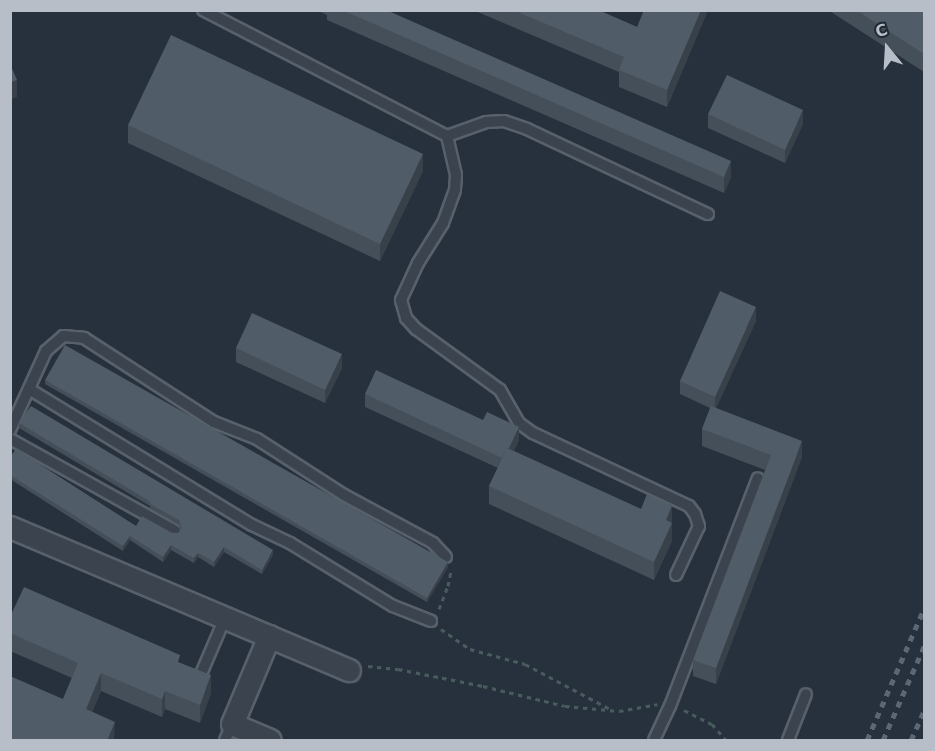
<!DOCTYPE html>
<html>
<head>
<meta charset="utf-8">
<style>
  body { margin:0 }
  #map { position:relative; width:935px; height:751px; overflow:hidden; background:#27313d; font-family:"DejaVu Sans",sans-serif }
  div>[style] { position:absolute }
  .path>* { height:3px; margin-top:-1.5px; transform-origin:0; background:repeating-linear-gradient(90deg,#495c5d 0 4.5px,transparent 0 9px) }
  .roads { filter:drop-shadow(2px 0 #58616b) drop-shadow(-2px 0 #58616b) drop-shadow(0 2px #58616b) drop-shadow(0 -2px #58616b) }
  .service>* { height:10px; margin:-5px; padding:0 5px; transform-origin:5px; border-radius:5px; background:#3a434e }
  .minor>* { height:21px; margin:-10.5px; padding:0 10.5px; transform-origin:10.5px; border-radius:10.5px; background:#3a434e }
  .rail>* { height:4.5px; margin-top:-2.25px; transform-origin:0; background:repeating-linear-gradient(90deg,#5d6774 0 6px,transparent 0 12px) }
  .wall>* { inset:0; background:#454f59 }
  .shaded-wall>* { inset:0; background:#384049 }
  .building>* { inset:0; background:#505c68 }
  span { translate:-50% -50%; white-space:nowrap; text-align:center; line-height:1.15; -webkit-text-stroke:4.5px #1f2833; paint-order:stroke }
  .frame { position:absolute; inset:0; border:12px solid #b7bec8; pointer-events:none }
  .north { position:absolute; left:857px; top:18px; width:60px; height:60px; -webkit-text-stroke:4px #1f2833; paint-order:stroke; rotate:342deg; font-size:16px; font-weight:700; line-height:24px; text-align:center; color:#b7bec8 }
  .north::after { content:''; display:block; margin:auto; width:21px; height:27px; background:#b7bec8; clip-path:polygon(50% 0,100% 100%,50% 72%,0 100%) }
</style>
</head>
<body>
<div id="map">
  <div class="path">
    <i style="left:439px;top:609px;width:25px;rotate:-69deg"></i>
    <i style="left:448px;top:586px;width:16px;rotate:-79deg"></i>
    <i style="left:441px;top:629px;width:35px;rotate:35deg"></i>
    <i style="left:470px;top:649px;width:57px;rotate:15.3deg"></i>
    <i style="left:525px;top:664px;width:96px;rotate:27.9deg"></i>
    <i style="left:368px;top:666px;width:30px;rotate:6deg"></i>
    <i style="left:398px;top:669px;width:87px;rotate:11.3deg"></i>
    <i style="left:483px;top:686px;width:84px;rotate:13.7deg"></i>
    <i style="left:565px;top:706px;width:54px;rotate:5.3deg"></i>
    <i style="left:619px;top:711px;width:39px;rotate:-10deg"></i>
    <i style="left:684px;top:710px;width:31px;rotate:27deg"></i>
    <i style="left:712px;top:724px;width:21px;rotate:49deg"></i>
  </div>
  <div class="roads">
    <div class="service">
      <i style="left:203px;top:10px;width:275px;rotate:27.3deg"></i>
      <i style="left:447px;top:136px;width:41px;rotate:-19.7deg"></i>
      <i style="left:486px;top:122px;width:18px;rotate:-3deg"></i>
      <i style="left:504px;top:121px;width:24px;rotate:19deg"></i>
      <i style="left:527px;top:129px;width:200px;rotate:25.2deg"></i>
      <i style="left:447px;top:136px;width:40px;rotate:77deg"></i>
      <i style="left:456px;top:175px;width:15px;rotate:94deg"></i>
      <i style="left:455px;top:190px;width:35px;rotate:110deg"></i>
      <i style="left:443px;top:223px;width:47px;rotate:122deg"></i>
      <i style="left:418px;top:263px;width:41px;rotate:114.7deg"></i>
      <i style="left:401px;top:300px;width:19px;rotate:74deg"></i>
      <i style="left:406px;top:318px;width:15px;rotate:48deg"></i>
      <i style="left:416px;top:329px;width:104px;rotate:36deg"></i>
      <i style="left:500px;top:390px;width:38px;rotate:60deg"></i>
      <i style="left:519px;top:423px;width:17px;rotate:36deg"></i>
      <i style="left:533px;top:433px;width:172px;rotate:25.1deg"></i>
      <i style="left:689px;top:506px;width:10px;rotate:53deg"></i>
      <i style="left:695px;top:514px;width:13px;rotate:72deg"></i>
      <i style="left:699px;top:526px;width:54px;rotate:115.1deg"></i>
      <i style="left:29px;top:389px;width:261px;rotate:31.4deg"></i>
      <i style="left:252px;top:525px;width:42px;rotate:25.3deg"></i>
      <i style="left:290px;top:543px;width:121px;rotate:31.5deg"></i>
      <i style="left:393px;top:606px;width:41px;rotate:21.5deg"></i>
      <i style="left:10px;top:430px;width:87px;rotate:-65.5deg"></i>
      <i style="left:46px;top:351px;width:23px;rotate:-41deg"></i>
      <i style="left:63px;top:336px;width:21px;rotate:5deg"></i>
      <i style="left:84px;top:338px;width:155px;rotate:32.9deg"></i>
      <i style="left:214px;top:422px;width:46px;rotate:21.6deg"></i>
      <i style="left:257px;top:439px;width:103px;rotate:32.8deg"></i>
      <i style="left:344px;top:495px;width:101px;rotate:28.3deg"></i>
      <i style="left:433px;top:543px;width:19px;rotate:47deg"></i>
      <i style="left:10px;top:439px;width:189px;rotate:29.1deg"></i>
      <i style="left:198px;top:681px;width:69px;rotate:-66.8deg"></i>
      <i style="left:225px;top:740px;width:17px;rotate:-66deg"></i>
      <i style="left:654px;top:740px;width:38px;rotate:-65deg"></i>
      <i style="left:670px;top:706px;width:244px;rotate:-68.9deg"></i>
      <i style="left:788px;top:740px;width:49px;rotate:-68.6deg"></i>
    </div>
    <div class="minor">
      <i style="left:10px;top:527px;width:368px;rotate:22.9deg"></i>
      <i style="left:269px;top:636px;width:95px;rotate:112.8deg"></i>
      <i style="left:232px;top:724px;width:41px;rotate:22.8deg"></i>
    </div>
  </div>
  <div class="rail">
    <i style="left:867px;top:740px;width:144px;rotate:-66.6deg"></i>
    <i style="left:883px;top:740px;width:103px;rotate:-66.4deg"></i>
    <i style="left:911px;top:740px;width:32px;rotate:-66deg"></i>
  </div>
  <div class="wall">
    <i style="clip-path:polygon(316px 10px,386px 10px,731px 177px,724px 193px,327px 20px,327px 15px)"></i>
    <i style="clip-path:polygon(473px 10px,598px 10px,637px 27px,708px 10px,667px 107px,619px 87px,619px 72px)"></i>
    <i style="clip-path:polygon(828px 10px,921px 10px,924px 13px,924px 72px)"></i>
    <i style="clip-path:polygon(708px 114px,803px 124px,785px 163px,708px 128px)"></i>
    <i style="clip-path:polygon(128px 125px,423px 171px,380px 261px,128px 143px)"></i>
    <i style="clip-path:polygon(756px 321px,716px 408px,802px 457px,716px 684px,693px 676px,693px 660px,765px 470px,702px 446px,702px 429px,710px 408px,680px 394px,680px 381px)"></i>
    <i style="clip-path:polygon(236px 348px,342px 368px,325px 403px,236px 362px)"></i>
    <i style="clip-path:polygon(45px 380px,448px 567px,427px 602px,45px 384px)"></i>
    <i style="clip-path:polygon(365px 394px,519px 440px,514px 451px,641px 509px,672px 505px,672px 541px,654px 580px,489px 504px,489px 486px,498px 468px,365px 407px)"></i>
    <i style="clip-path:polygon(19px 423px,273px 555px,262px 574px,224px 552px,214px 567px,198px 557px,194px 563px,171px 550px,163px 562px,130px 540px,123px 551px,10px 479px,10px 457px,136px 526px,172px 533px,178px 533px,181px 530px,179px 525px,150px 508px,150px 506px,19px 428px)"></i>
    <i style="clip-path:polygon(10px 617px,180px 663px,211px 693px,200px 723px,165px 709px,162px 717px,101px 691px,92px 712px,115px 740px,114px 741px,10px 741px,63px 699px,72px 678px,10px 651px)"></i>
  </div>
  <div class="shaded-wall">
    <i style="clip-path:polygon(701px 10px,708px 10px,667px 107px,667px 90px)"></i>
    <i style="clip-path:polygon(17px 80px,17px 97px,10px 100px,10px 83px)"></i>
    <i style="clip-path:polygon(803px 110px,803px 124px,785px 163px,785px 150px)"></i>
    <i style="clip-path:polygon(423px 154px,423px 171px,380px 261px,380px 244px)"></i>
    <i style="clip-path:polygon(731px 161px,731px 177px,724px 193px,724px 177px)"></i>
    <i style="clip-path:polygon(756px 307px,756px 321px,715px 411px,715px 397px)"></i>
    <i style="clip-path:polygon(342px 354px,342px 368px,325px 403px,325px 390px)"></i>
    <i style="clip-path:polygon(519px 427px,519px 440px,504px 471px,504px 459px)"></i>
    <i style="clip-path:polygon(802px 441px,802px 457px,716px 684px,716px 668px)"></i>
    <i style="clip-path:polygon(672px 505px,672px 541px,654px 580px,654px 562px,666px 520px)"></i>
    <i style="clip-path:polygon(130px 536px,130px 540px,123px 551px,123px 546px)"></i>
    <i style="clip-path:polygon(171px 545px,171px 550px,163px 562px,163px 557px)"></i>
    <i style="clip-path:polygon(224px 547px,224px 552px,214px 567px,214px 562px)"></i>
    <i style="clip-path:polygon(273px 550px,273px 555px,262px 574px,262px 570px)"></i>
    <i style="clip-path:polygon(198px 553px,198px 557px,194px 563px,194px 558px)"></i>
    <i style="clip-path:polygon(448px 562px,448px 567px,427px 602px,427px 598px)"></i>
    <i style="clip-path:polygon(101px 673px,101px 691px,86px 726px,86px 709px)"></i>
    <i style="clip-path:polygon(211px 675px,211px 693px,200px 723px,200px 705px)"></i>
    <i style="clip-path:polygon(165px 691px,165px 709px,162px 717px,162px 699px)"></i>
    <i style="clip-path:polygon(115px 722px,114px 741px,107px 741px)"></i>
  </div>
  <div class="building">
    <i style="clip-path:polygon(342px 10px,386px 10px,731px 161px,724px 177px)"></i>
    <i style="clip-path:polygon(513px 10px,598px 10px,637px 27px,644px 10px,701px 10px,667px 90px,619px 70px,624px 57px)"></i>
    <i style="clip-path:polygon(856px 10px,921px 10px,924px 13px,924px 54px)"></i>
    <i style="clip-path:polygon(171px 35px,423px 154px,380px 244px,128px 125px)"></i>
    <i style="clip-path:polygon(10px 64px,17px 80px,10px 83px)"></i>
    <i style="clip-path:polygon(727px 75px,803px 110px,785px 150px,708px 114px)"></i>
    <i style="clip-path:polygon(720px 291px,756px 307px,715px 397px,680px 381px)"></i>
    <i style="clip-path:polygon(252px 313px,342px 354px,325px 390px,236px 348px)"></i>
    <i style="clip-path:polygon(65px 345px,448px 562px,427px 598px,45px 380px)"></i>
    <i style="clip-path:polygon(376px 370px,483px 420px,487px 412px,519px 427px,509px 448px,507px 448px,502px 458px,365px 394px)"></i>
    <i style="clip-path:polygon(31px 406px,273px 550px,262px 570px,224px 547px,214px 562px,198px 553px,194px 558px,171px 545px,163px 557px,130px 536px,123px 546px,10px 475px,10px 457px,16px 449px,136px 526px,142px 516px,172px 533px,178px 533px,182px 529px,179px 520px,150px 504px,151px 502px,19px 423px)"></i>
    <i style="clip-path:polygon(711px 406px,802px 441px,716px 668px,693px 660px,771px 455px,702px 429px)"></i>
    <i style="clip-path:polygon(507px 448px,641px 509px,647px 494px,672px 505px,666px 520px,672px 523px,654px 562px,489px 486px)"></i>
    <i style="clip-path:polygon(24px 587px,180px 655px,178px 662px,211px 675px,200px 705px,165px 691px,162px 699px,101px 673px,86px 709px,115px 722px,107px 741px,10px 741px,10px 676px,63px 699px,78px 663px,10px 633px,10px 617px)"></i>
  </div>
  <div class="frame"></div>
  <div class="north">С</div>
</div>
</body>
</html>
